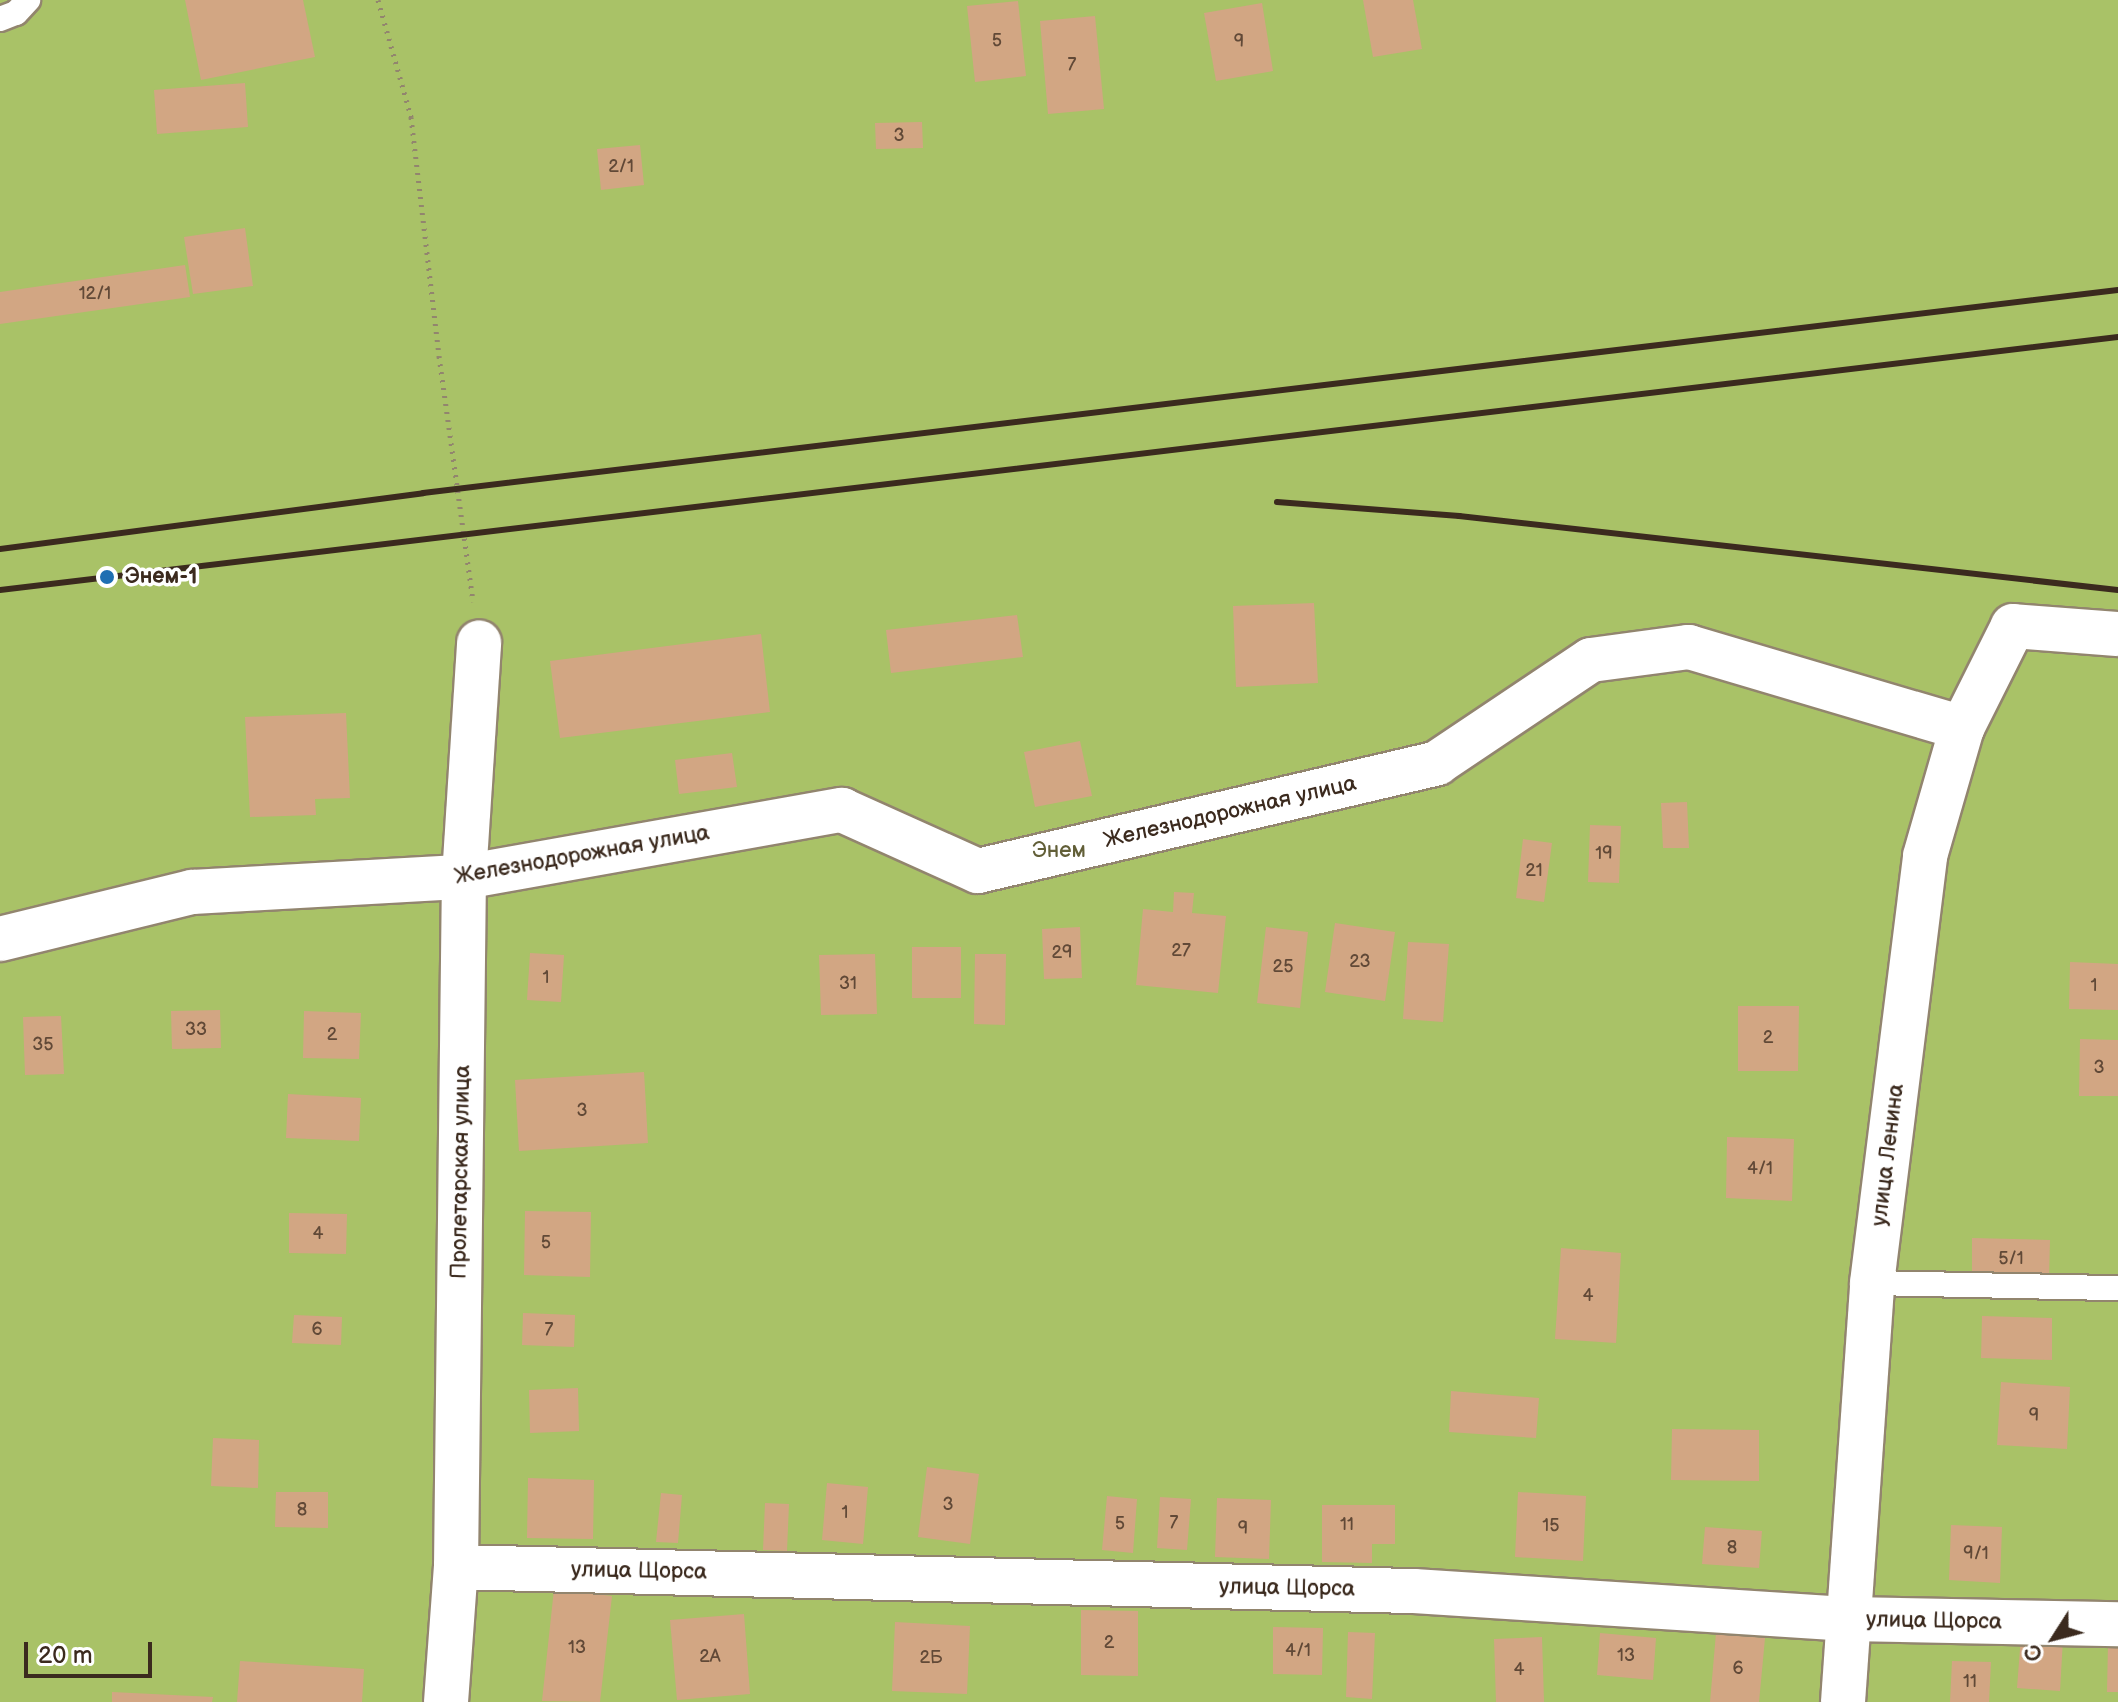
<!DOCTYPE html>
<html>
<head>
<meta charset="utf-8">
<style>
  body { margin:0 }
  #map { position:relative; width:2118px; height:1702px; overflow:hidden; background:#eae0bd; font-family:"Balsamiq Sans",sans-serif }
  div>[style] { position:absolute }
  .green>* { inset:0; background:#a9c267 }
  .building>* { inset:0; background:#d2a683 }
  .path>* { height:5px; margin-top:-2.5px; transform-origin:0; background:repeating-linear-gradient(90deg,#92856e 0 2px,transparent 0 8px) }
  .roads { filter:drop-shadow(2px 0 #92856e) drop-shadow(-2px 0 #92856e) drop-shadow(0 2px #92856e) drop-shadow(0 -2px #92856e) }
  .service>* { height:24px; margin:-12px; padding:0 12px; transform-origin:12px; border-radius:12px; background:#fff }
  .minor>* { height:44px; margin:-22px; padding:0 22px; transform-origin:22px; border-radius:22px; background:#fff }
  .rail>* { height:6px; margin:-3px; padding:0 3px; transform-origin:3px; border-radius:3px; background:#3b2a1e }
  .dots>* { width:22px; height:22px; translate:-50% -50%; box-sizing:border-box; border:4px solid #fff; border-radius:50% }
  span { translate:-50% -50%; white-space:nowrap; text-align:center; line-height:1.15; -webkit-text-stroke:7px #fff; paint-order:stroke }
  .number-label { font-size:18px; color:#614937 }
  .number-label span { -webkit-text-stroke-width:0 }
  .poi-label { font-size:22px; color:#3b2a1e; font-weight:700 }
  .left { translate:0 -50%; text-align:left }
  .street-label { font-size:22px; color:#3b2a1e }
  .park-label { font-size:22px; color:#625f38 }
  .north { position:absolute; left:2014px; top:1598px; width:80px; height:80px; -webkit-text-stroke:6px #fff; paint-order:stroke; rotate:234deg; font-size:22px; font-weight:700; line-height:32px; text-align:center; color:#3b2a1e }
  .north::after { content:''; display:block; margin:auto; width:28px; height:36px; background:#3b2a1e; clip-path:polygon(50% 0,100% 100%,50% 72%,0 100%) }
  .scale { position:absolute; left:24px; top:1642px; width:128px; height:36px; box-sizing:border-box; border:4px solid #3b2a1e; border-top:0; padding-left:10px; font-size:24px; line-height:28px; white-space:nowrap; color:#3b2a1e; -webkit-text-stroke:6px #fff; paint-order:stroke }
</style>
</head>
<body>
<div id="map">
  <div class="green">
    <i style="clip-path:polygon(0 0,2118px 0,2118px 1702px,0 1702px)"></i>
  </div>
  <div class="building">
    <i style="clip-path:polygon(185px 0,303px 0,315px 57px,201px 80px)"></i>
    <i style="clip-path:polygon(1363px 0,1413px 0,1422px 49px,1373px 57px)"></i>
    <i style="clip-path:polygon(1018px 1px,1026px 76px,975px 82px,967px 6px)"></i>
    <i style="clip-path:polygon(1262px 3px,1273px 71px,1216px 81px,1204px 13px)"></i>
    <i style="clip-path:polygon(1095px 16px,1104px 109px,1048px 114px,1040px 21px)"></i>
    <i style="clip-path:polygon(245px 83px,248px 127px,157px 134px,154px 90px)"></i>
    <i style="clip-path:polygon(922px 122px,923px 148px,876px 149px,875px 123px)"></i>
    <i style="clip-path:polygon(640px 145px,644px 185px,601px 190px,597px 149px)"></i>
    <i style="clip-path:polygon(245px 228px,253px 286px,193px 294px,184px 237px)"></i>
    <i style="clip-path:polygon(185px 265px,190px 297px,0 324px,0 292px)"></i>
    <i style="clip-path:polygon(1314px 603px,1318px 683px,1236px 687px,1233px 606px)"></i>
    <i style="clip-path:polygon(1017px 615px,1023px 657px,891px 673px,886px 630px)"></i>
    <i style="clip-path:polygon(761px 634px,770px 712px,560px 738px,550px 661px)"></i>
    <i style="clip-path:polygon(346px 713px,350px 798px,315px 799px,316px 815px,250px 817px,245px 717px)"></i>
    <i style="clip-path:polygon(1080px 741px,1092px 796px,1035px 807px,1024px 752px)"></i>
    <i style="clip-path:polygon(732px 753px,737px 787px,679px 794px,675px 760px)"></i>
    <i style="clip-path:polygon(1687px 802px,1689px 848px,1663px 848px,1661px 803px)"></i>
    <i style="clip-path:polygon(1590px 825px,1621px 826px,1619px 883px,1588px 882px)"></i>
    <i style="clip-path:polygon(1523px 839px,1552px 843px,1544px 902px,1516px 898px)"></i>
    <i style="clip-path:polygon(1174px 892px,1194px 893px,1192px 913px,1226px 916px,1218px 993px,1136px 985px,1143px 909px,1173px 912px)"></i>
    <i style="clip-path:polygon(1335px 923px,1395px 932px,1385px 1001px,1325px 992px)"></i>
    <i style="clip-path:polygon(1080px 927px,1082px 978px,1044px 979px,1042px 929px)"></i>
    <i style="clip-path:polygon(1266px 927px,1308px 932px,1300px 1008px,1257px 1003px)"></i>
    <i style="clip-path:polygon(1408px 942px,1449px 944px,1443px 1022px,1403px 1019px)"></i>
    <i style="clip-path:polygon(912px 947px,961px 947px,961px 998px,912px 998px)"></i>
    <i style="clip-path:polygon(530px 953px,564px 955px,561px 1002px,527px 1000px)"></i>
    <i style="clip-path:polygon(875px 954px,877px 1014px,821px 1015px,819px 955px)"></i>
    <i style="clip-path:polygon(975px 954px,1006px 954px,1005px 1025px,974px 1024px)"></i>
    <i style="clip-path:polygon(2070px 962px,2118px 964px,2118px 1010px,2069px 1009px)"></i>
    <i style="clip-path:polygon(1738px 1006px,1799px 1006px,1798px 1071px,1738px 1071px)"></i>
    <i style="clip-path:polygon(220px 1010px,221px 1048px,172px 1049px,171px 1011px)"></i>
    <i style="clip-path:polygon(304px 1011px,361px 1013px,359px 1059px,303px 1058px)"></i>
    <i style="clip-path:polygon(61px 1016px,64px 1074px,25px 1075px,23px 1017px)"></i>
    <i style="clip-path:polygon(2080px 1039px,2118px 1040px,2118px 1096px,2079px 1096px)"></i>
    <i style="clip-path:polygon(644px 1072px,648px 1143px,519px 1151px,515px 1080px)"></i>
    <i style="clip-path:polygon(288px 1094px,361px 1098px,359px 1141px,286px 1138px)"></i>
    <i style="clip-path:polygon(1727px 1137px,1794px 1139px,1792px 1201px,1726px 1198px)"></i>
    <i style="clip-path:polygon(525px 1211px,591px 1212px,590px 1277px,524px 1275px)"></i>
    <i style="clip-path:polygon(289px 1213px,347px 1214px,346px 1254px,289px 1253px)"></i>
    <i style="clip-path:polygon(1972px 1238px,2050px 1240px,2049px 1279px,1972px 1277px)"></i>
    <i style="clip-path:polygon(1561px 1248px,1621px 1253px,1616px 1343px,1555px 1339px)"></i>
    <i style="clip-path:polygon(523px 1313px,575px 1315px,574px 1347px,522px 1345px)"></i>
    <i style="clip-path:polygon(294px 1315px,342px 1317px,341px 1345px,292px 1343px)"></i>
    <i style="clip-path:polygon(1982px 1316px,2052px 1318px,2052px 1360px,1981px 1358px)"></i>
    <i style="clip-path:polygon(2001px 1382px,2070px 1387px,2067px 1449px,1997px 1445px)"></i>
    <i style="clip-path:polygon(578px 1388px,579px 1431px,530px 1433px,529px 1390px)"></i>
    <i style="clip-path:polygon(1451px 1391px,1539px 1398px,1536px 1438px,1449px 1432px)"></i>
    <i style="clip-path:polygon(1672px 1429px,1759px 1430px,1759px 1481px,1671px 1480px)"></i>
    <i style="clip-path:polygon(213px 1438px,259px 1440px,258px 1488px,211px 1486px)"></i>
    <i style="clip-path:polygon(927px 1467px,979px 1474px,970px 1544px,918px 1537px)"></i>
    <i style="clip-path:polygon(528px 1478px,594px 1480px,593px 1539px,527px 1538px)"></i>
    <i style="clip-path:polygon(827px 1483px,868px 1487px,863px 1544px,822px 1540px)"></i>
    <i style="clip-path:polygon(276px 1492px,328px 1492px,328px 1528px,275px 1527px)"></i>
    <i style="clip-path:polygon(1518px 1492px,1586px 1496px,1583px 1561px,1515px 1557px)"></i>
    <i style="clip-path:polygon(661px 1493px,682px 1495px,678px 1543px,656px 1542px)"></i>
    <i style="clip-path:polygon(1107px 1496px,1137px 1499px,1133px 1553px,1102px 1550px)"></i>
    <i style="clip-path:polygon(1160px 1497px,1191px 1499px,1187px 1550px,1157px 1548px)"></i>
    <i style="clip-path:polygon(1217px 1498px,1271px 1500px,1269px 1559px,1215px 1557px)"></i>
    <i style="clip-path:polygon(765px 1503px,789px 1504px,787px 1551px,763px 1550px)"></i>
    <i style="clip-path:polygon(1322px 1505px,1395px 1505px,1395px 1544px,1372px 1544px,1372px 1563px,1322px 1562px)"></i>
    <i style="clip-path:polygon(1951px 1525px,2002px 1527px,2000px 1583px,1949px 1580px)"></i>
    <i style="clip-path:polygon(1705px 1527px,1762px 1531px,1759px 1568px,1702px 1564px)"></i>
    <i style="clip-path:polygon(554px 1589px,612px 1596px,600px 1702px,542px 1701px)"></i>
    <i style="clip-path:polygon(1081px 1610px,1138px 1611px,1138px 1676px,1081px 1675px)"></i>
    <i style="clip-path:polygon(744px 1614px,750px 1694px,677px 1700px,670px 1620px)"></i>
    <i style="clip-path:polygon(895px 1622px,970px 1626px,967px 1694px,892px 1691px)"></i>
    <i style="clip-path:polygon(1273px 1627px,1323px 1628px,1322px 1675px,1273px 1674px)"></i>
    <i style="clip-path:polygon(1348px 1632px,1375px 1633px,1372px 1699px,1346px 1697px)"></i>
    <i style="clip-path:polygon(1600px 1633px,1656px 1638px,1653px 1680px,1597px 1675px)"></i>
    <i style="clip-path:polygon(1716px 1633px,1765px 1638px,1759px 1702px,1710px 1702px)"></i>
    <i style="clip-path:polygon(2021px 1636px,2063px 1639px,2060px 1691px,2017px 1688px)"></i>
    <i style="clip-path:polygon(1542px 1637px,1544px 1702px,1496px 1702px,1494px 1639px)"></i>
    <i style="clip-path:polygon(2108px 1644px,2118px 1644px,2118px 1692px,2107px 1692px)"></i>
    <i style="clip-path:polygon(240px 1661px,364px 1669px,362px 1702px,237px 1702px)"></i>
    <i style="clip-path:polygon(1952px 1661px,1991px 1662px,1989px 1702px,1950px 1702px)"></i>
    <i style="clip-path:polygon(112px 1692px,213px 1697px,212px 1702px,112px 1702px)"></i>
  </div>
  <div class="path">
    <i style="left:378px;top:0;width:122px;rotate:74.2deg"></i>
    <i style="left:411px;top:117px;width:241px;rotate:83.3deg"></i>
    <i style="left:439px;top:356px;width:248px;rotate:82.1deg"></i>
  </div>
  <div class="roads">
    <div class="service">
      <i style="left:0;top:19px;width:17px;rotate:-21deg"></i>
      <i style="left:16px;top:13px;width:18px;rotate:-47deg"></i>
      <i style="left:1872px;top:1283px;width:246px;rotate:1.2deg"></i>
    </div>
    <div class="minor">
      <i style="left:0;top:939px;width:198px;rotate:-13.8deg"></i>
      <i style="left:192px;top:892px;width:272px;rotate:-3.2deg"></i>
      <i style="left:464px;top:877px;width:384px;rotate:-10.1deg"></i>
      <i style="left:842px;top:810px;width:149px;rotate:24.2deg"></i>
      <i style="left:978px;top:871px;width:472px;rotate:-13.2deg"></i>
      <i style="left:1437px;top:763px;width:185px;rotate:-33.8deg"></i>
      <i style="left:1591px;top:660px;width:99px;rotate:-7.6deg"></i>
      <i style="left:1689px;top:647px;width:285px;rotate:16.5deg"></i>
      <i style="left:456px;top:1567px;width:958px;rotate:1.44deg"></i>
      <i style="left:1414px;top:1591px;width:436px;rotate:3.7deg"></i>
      <i style="left:1849px;top:1619px;width:269px;rotate:1.1deg"></i>
      <i style="left:446px;top:1702px;width:135px;rotate:-85.8deg"></i>
      <i style="left:456px;top:1567px;width:690px;rotate:-89.34deg"></i>
      <i style="left:464px;top:877px;width:235px;rotate:-86.3deg"></i>
      <i style="left:1843px;top:1702px;width:420px;rotate:-86deg"></i>
      <i style="left:1872px;top:1283px;width:430px;rotate:-82.9deg"></i>
      <i style="left:1925px;top:856px;width:133px;rotate:-73.9deg"></i>
      <i style="left:1962px;top:728px;width:114px;rotate:-63.4deg"></i>
      <i style="left:2013px;top:626px;width:105px;rotate:4.4deg"></i>
    </div>
  </div>
  <div class="rail">
    <i style="left:1277px;top:502px;width:183px;rotate:4.4deg"></i>
    <i style="left:1459px;top:516px;width:663px;rotate:6.41deg"></i>
    <i style="left:0;top:549px;width:427px;rotate:-7.5deg"></i>
    <i style="left:423px;top:493px;width:1707px;rotate:-6.83deg"></i>
    <i style="left:0;top:590px;width:2133px;rotate:-6.81deg"></i>
  </div>
  <div class="dots">
    <i style="left:107px;top:577px;background:#1f6fb2"></i>
  </div>
  <div class="number-label">
    <span style="left:997px;top:41px">5</span>
    <span style="left:1239px;top:42px">9</span>
    <span style="left:1072px;top:65px">7</span>
    <span style="left:899px;top:136px">3</span>
    <span style="left:621px;top:167px">2/1</span>
    <span style="left:95px;top:294px">12/1</span>
    <span style="left:1604px;top:854px">19</span>
    <span style="left:1534px;top:871px">21</span>
    <span style="left:1181px;top:951px">27</span>
    <span style="left:1062px;top:953px">29</span>
    <span style="left:1360px;top:962px">23</span>
    <span style="left:1283px;top:967px">25</span>
    <span style="left:546px;top:978px">1</span>
    <span style="left:848px;top:984px">31</span>
    <span style="left:2094px;top:986px">1</span>
    <span style="left:196px;top:1030px">33</span>
    <span style="left:332px;top:1035px">2</span>
    <span style="left:1768px;top:1038px">2</span>
    <span style="left:43px;top:1045px">35</span>
    <span style="left:2099px;top:1068px">3</span>
    <span style="left:582px;top:1111px">3</span>
    <span style="left:1760px;top:1169px">4/1</span>
    <span style="left:318px;top:1234px">4</span>
    <span style="left:546px;top:1243px">5</span>
    <span style="left:2011px;top:1259px">5/1</span>
    <span style="left:1588px;top:1296px">4</span>
    <span style="left:317px;top:1330px">6</span>
    <span style="left:549px;top:1330px">7</span>
    <span style="left:2034px;top:1416px">9</span>
    <span style="left:948px;top:1505px">3</span>
    <span style="left:302px;top:1510px">8</span>
    <span style="left:845px;top:1513px">1</span>
    <span style="left:1174px;top:1523px">7</span>
    <span style="left:1120px;top:1524px">5</span>
    <span style="left:1347px;top:1525px">11</span>
    <span style="left:1551px;top:1526px">15</span>
    <span style="left:1243px;top:1529px">9</span>
    <span style="left:1732px;top:1548px">8</span>
    <span style="left:1976px;top:1554px">9/1</span>
    <span style="left:1109px;top:1643px">2</span>
    <span style="left:577px;top:1648px">13</span>
    <span style="left:1298px;top:1651px">4/1</span>
    <span style="left:1626px;top:1656px">13</span>
    <span style="left:710px;top:1657px">2А</span>
    <span style="left:931px;top:1658px">2Б</span>
    <span style="left:1738px;top:1669px">6</span>
    <span style="left:1519px;top:1670px">4</span>
    <span style="left:1970px;top:1682px">11</span>
  </div>
  <div class="poi-label">
    <span class="left" style="left:125px;top:577px">Энем-1</span>
  </div>
  <div class="street-label">
    <span style="left:1230px;top:812px;rotate:-13deg">Железнодорожная улица</span>
    <span style="left:582px;top:855px;rotate:-10deg">Железнодорожная улица</span>
    <span style="left:1888px;top:1155px;rotate:-83deg">улица Ленина</span>
    <span style="left:461px;top:1172px;rotate:-89deg">Пролетарская улица</span>
    <span style="left:639px;top:1571px;rotate:1deg">улица Щорса</span>
    <span style="left:1287px;top:1588px;rotate:1deg">улица Щорса</span>
    <span style="left:1934px;top:1621px;rotate:1deg">улица Щорса</span>
  </div>
  <div class="park-label">
    <span style="left:1059px;top:851px">Энем</span>
  </div>
  <div class="north">С</div>
  <div class="scale">20 m</div>
</div>
</body>
</html>
